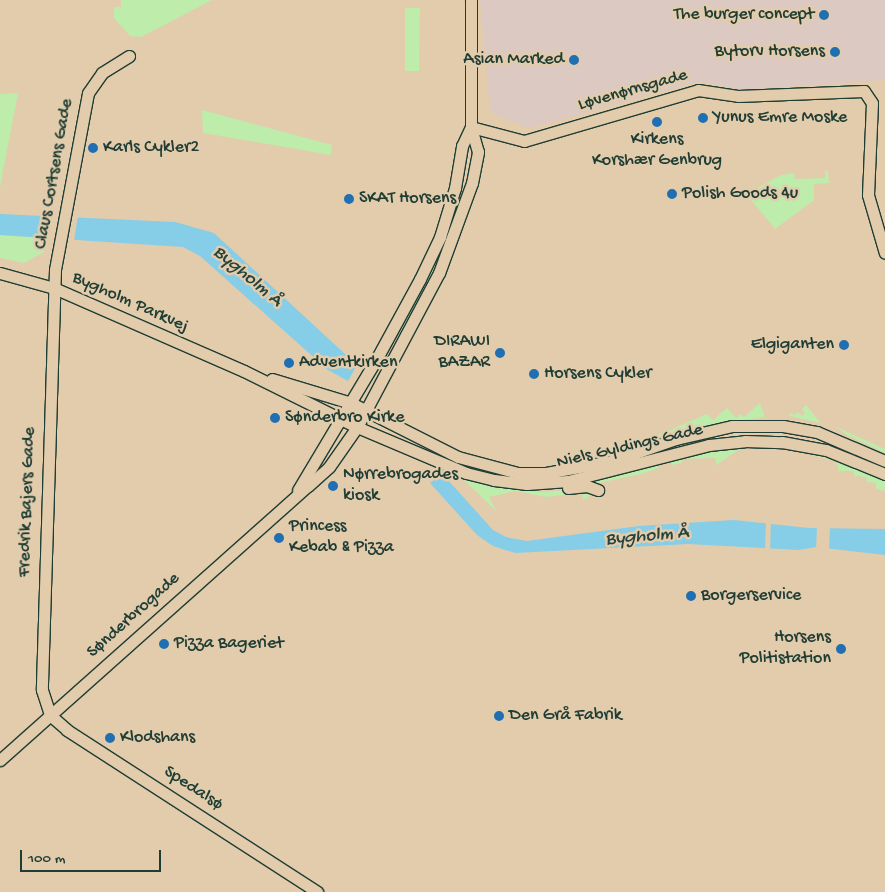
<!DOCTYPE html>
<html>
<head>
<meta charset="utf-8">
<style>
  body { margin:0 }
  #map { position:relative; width:885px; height:892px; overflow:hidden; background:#e2ccac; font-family:"Gochi Hand",sans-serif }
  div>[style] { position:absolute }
  .built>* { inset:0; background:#dbc9c2 }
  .green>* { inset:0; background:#bdecab }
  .water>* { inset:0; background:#86cde7 }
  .pier>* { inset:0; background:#e2ccac }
  .roads { filter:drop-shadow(1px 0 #1f3d34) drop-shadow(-1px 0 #1f3d34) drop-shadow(0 1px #1f3d34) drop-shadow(0 -1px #1f3d34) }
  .secondary>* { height:11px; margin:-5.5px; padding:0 5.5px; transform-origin:5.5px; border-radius:5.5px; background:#e2ccac }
  .dots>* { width:14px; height:14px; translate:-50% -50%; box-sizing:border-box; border:2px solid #e2ccac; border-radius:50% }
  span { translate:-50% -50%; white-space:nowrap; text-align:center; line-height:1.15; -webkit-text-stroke:5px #e2ccac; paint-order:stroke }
  .poi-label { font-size:18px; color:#1f3d34 }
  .right { translate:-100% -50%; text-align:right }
  .left { translate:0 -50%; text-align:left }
  .street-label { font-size:18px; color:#1f3d34 }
  .water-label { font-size:19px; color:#24443d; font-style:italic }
  .scale { position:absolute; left:20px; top:850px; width:141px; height:22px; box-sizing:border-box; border:2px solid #1f3d34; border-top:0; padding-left:6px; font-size:15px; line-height:18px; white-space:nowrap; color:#1f3d34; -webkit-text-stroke:4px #e2ccac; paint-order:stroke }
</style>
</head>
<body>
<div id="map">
  <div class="built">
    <i style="clip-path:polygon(480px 0,885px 0,885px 80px,742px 90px,699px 81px,529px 128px,495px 115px,490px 108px)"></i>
  </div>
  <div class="green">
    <i style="clip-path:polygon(121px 0,212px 0,141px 37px,130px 36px,114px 18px,114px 7px,121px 7px)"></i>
    <i style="clip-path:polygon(405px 8px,420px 8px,419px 71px,405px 71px)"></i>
    <i style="clip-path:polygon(18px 93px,0 187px,0 94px)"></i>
    <i style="clip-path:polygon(202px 110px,332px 145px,331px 155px,203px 133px)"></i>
    <i style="clip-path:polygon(825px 171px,828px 171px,829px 183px,814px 184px,814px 200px,775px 229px,746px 194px,781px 175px,794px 173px,795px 179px,825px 178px)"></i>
    <i style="clip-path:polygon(454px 206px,458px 209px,450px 240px,400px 341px,397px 339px,404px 320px)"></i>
    <i style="clip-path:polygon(0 235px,45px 238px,44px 252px,24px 263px,0 258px)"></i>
    <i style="clip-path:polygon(760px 403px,765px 417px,702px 426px,668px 435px,668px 431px,707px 414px,713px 420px,727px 408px,736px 418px,741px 414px,744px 417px)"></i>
    <i style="clip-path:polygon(806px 405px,820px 422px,821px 423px,789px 416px,790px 413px,794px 415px,798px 412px,802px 416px,805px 413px,802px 409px)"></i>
    <i style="clip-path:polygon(836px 427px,885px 449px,885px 453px,847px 435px)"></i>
    <i style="clip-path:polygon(663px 433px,662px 437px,600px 456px,613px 443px,618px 448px)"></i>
    <i style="clip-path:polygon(729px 445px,800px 447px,854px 464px,885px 481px,885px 491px,876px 489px,876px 483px,867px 482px,866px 477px,854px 476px,854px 471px,839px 471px,836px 461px,784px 448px,743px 447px,716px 465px,716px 458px,682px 459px,682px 463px,672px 465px,671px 462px,662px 464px,661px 461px)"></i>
    <i style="clip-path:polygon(657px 462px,659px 468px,641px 474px,594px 484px,589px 481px)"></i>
    <i style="clip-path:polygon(460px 476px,542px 492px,583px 489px,592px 495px,583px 500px,582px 493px,546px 497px,515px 491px,489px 497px,497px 512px)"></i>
  </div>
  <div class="water">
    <i style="clip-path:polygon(0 214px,175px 222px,214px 233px,357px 365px,348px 381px,328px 370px,200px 256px,183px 247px,0 235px)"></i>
    <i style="clip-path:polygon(439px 476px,448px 480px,493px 530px,506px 537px,527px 541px,639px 526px,734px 520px,809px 528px,885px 529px,885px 555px,816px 547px,799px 550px,688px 544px,515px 553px,493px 546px,477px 535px,430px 483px)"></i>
  </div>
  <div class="pier">
    <i style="clip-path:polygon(52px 214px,78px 215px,74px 241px,48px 239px)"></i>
    <i style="clip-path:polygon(766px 520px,771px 520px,770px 551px,765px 550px)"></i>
    <i style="clip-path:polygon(817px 526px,830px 527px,829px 551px,816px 550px)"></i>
  </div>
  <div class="roads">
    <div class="secondary">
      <i style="left:129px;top:56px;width:32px;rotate:148deg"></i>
      <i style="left:102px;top:73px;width:24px;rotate:125deg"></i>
      <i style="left:88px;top:93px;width:180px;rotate:100.6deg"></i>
      <i style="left:55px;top:270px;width:420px;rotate:91.8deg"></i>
      <i style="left:42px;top:690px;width:26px;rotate:72deg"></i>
      <i style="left:50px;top:715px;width:23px;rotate:41deg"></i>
      <i style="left:67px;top:730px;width:298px;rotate:32.9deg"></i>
      <i style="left:471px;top:127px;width:55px;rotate:14.8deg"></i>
      <i style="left:524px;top:141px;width:181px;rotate:-16.3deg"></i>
      <i style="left:698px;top:90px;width:40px;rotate:8.5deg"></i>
      <i style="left:738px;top:96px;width:126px;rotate:-2.3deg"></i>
      <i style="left:864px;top:91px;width:14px;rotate:56deg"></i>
      <i style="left:872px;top:103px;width:92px;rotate:92.5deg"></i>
      <i style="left:868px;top:195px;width:60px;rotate:73.7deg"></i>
      <i style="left:0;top:273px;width:56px;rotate:15.5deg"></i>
      <i style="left:54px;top:288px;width:207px;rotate:23.6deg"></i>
      <i style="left:244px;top:371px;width:126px;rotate:26.4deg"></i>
      <i style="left:357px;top:427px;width:118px;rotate:22.9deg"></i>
      <i style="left:466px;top:473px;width:29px;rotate:14deg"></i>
      <i style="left:494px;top:480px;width:33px;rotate:7deg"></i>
      <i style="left:527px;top:484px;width:41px;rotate:-4.2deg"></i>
      <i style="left:568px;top:481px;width:146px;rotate:-14.3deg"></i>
      <i style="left:709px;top:445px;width:36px;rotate:-6deg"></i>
      <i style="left:745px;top:441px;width:37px;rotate:2deg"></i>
      <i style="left:782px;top:442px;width:45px;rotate:10.3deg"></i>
      <i style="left:826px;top:450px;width:64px;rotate:22.1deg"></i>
      <i style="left:272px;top:379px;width:83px;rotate:16.9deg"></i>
      <i style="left:351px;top:403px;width:120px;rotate:26.8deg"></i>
      <i style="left:458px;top:457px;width:62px;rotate:14.9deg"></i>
      <i style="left:518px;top:473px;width:28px"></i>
      <i style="left:546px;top:473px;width:67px;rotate:-10.3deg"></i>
      <i style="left:612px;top:461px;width:68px;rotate:-19deg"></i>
      <i style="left:676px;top:439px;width:57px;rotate:-13.1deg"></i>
      <i style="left:732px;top:426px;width:51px"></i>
      <i style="left:783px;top:426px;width:35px;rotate:10deg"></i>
      <i style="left:817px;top:432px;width:74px;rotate:23.1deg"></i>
      <i style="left:568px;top:488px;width:19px;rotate:-6deg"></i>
      <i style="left:587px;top:486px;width:12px;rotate:20deg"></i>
      <i style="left:298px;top:490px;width:154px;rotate:-59.1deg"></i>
      <i style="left:377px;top:358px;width:90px;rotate:-61.4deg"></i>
      <i style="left:420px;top:279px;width:47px;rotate:-64.5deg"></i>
      <i style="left:440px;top:237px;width:51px;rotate:-73deg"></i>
      <i style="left:455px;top:188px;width:43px;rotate:-80.5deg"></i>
      <i style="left:462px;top:146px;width:21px;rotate:-65deg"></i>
      <i style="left:0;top:760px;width:412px;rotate:-41.7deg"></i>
      <i style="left:308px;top:486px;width:28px;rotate:-42deg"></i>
      <i style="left:329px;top:467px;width:49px;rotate:-55deg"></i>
      <i style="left:357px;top:427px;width:174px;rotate:-62deg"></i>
      <i style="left:439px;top:273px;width:96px;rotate:-69.9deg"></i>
      <i style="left:472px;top:183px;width:32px;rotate:-79deg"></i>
      <i style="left:478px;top:152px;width:26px;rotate:-106deg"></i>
      <i style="left:471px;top:127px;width:127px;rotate:-90deg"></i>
    </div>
  </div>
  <div class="dots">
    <i style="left:824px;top:15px;background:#1f6fb2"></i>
    <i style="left:835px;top:52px;background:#1f6fb2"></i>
    <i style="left:574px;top:60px;background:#1f6fb2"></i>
    <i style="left:703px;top:118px;background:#1f6fb2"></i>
    <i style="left:657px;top:122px;background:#1f6fb2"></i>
    <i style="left:93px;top:148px;background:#1f6fb2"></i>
    <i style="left:672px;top:194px;background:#1f6fb2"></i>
    <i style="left:349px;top:199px;background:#1f6fb2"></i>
    <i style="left:844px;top:345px;background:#1f6fb2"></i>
    <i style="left:500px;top:353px;background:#1f6fb2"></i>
    <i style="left:289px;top:363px;background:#1f6fb2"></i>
    <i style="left:534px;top:374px;background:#1f6fb2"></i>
    <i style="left:275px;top:418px;background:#1f6fb2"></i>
    <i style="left:333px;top:486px;background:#1f6fb2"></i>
    <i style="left:279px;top:538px;background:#1f6fb2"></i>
    <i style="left:691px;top:596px;background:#1f6fb2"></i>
    <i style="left:164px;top:644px;background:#1f6fb2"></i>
    <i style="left:841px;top:649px;background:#1f6fb2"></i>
    <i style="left:499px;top:716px;background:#1f6fb2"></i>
    <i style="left:110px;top:738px;background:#1f6fb2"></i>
  </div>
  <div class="poi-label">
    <span class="right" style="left:814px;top:15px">The burger concept</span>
    <span class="right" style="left:825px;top:52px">Bytorv Horsens</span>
    <span class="right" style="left:564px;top:60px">Asian Marked</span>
    <span class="left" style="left:713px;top:118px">Yunus Emre Moske</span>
    <span style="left:657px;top:151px">Kirkens<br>Korshær Genbrug</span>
    <span class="left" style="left:103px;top:148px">Karls Cykler2</span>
    <span class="left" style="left:682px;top:194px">Polish Goods 4u</span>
    <span class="left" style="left:359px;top:199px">SKAT Horsens</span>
    <span class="right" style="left:490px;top:353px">DIRAWI<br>BAZAR</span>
    <span class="right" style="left:834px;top:345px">Elgiganten</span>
    <span class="left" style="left:299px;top:363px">Adventkirken</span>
    <span class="left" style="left:544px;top:374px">Horsens Cykler</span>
    <span class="left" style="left:285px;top:418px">Sønderbro Kirke</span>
    <span class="left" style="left:343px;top:486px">Nørrebrogades<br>kiosk</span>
    <span class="left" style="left:289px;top:538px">Princess<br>Kebab &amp; Pizza</span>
    <span class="left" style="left:701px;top:596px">Borgerservice</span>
    <span class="right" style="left:831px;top:649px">Horsens<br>Politistation</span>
    <span class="left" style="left:174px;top:644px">Pizza Bageriet</span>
    <span class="left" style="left:509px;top:716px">Den Grå Fabrik</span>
    <span class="left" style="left:120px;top:738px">Klodshans</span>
  </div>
  <div class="street-label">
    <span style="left:633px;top:91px;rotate:-16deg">Løvenørnsgade</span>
    <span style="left:55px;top:174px;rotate:-80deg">Claus Cortsens Gade</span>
    <span style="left:130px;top:303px;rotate:24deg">Bygholm Parkvej</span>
    <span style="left:630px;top:447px;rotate:-13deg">Niels Gyldings Gade</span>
    <span style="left:28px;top:502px;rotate:-88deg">Fredrik Bajers Gade</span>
    <span style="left:134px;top:616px;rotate:-42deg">Sønderbrogade</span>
    <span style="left:193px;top:789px;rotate:33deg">Spedalsø</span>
  </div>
  <div class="water-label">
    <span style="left:247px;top:277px;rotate:40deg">Bygholm Å</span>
    <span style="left:647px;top:537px;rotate:-5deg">Bygholm Å</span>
  </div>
  <div class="scale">100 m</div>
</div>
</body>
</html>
